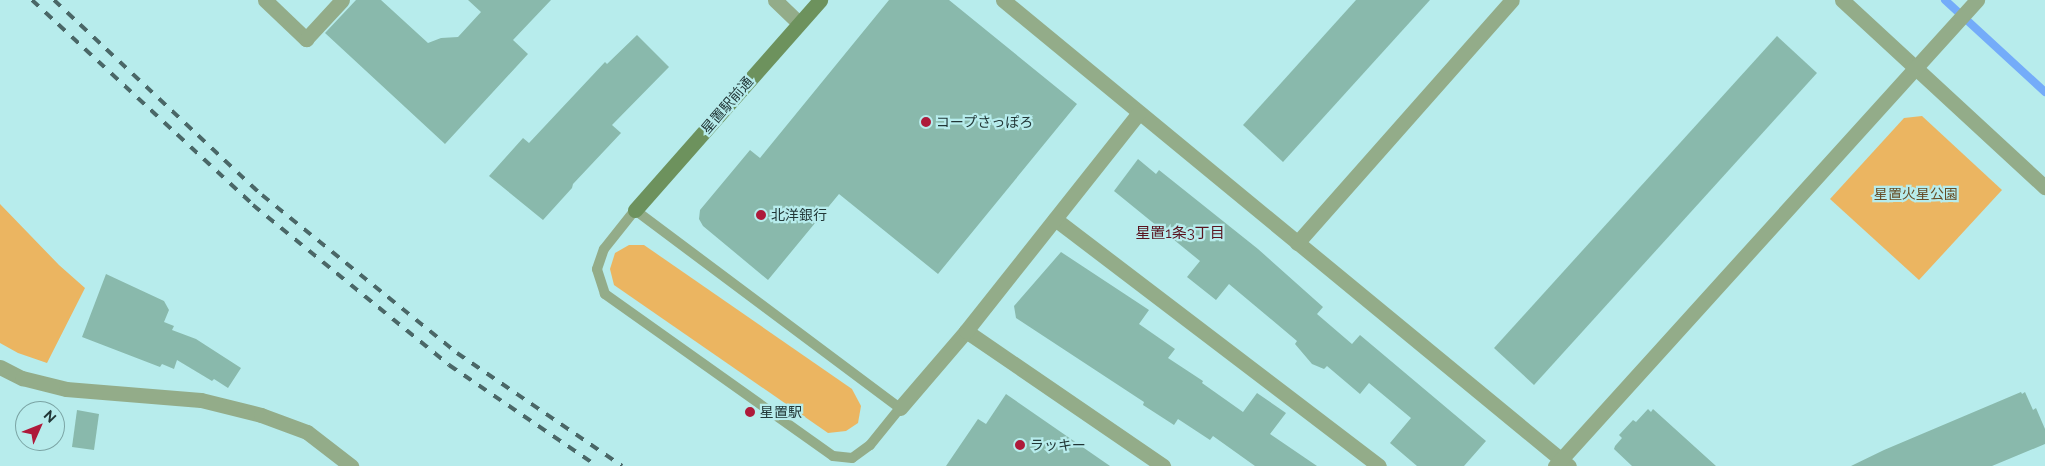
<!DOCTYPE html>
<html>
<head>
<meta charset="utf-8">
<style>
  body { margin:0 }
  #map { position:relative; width:2045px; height:466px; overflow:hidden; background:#b7ecec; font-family:Raleway,"Noto Sans JP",sans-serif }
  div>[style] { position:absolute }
  .green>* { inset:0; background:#ebb561 }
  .stream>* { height:8px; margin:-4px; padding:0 4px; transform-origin:4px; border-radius:4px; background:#74acf9 }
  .building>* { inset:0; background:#89b9ac }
  .lane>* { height:10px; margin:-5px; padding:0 5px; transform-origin:5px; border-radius:5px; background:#93ac89 }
  .street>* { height:15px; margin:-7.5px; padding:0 7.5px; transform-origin:7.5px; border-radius:7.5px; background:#93ac89 }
  .secondary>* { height:15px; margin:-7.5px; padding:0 7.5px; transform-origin:7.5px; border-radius:7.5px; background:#6d925d }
  .rail>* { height:4px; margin-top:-2px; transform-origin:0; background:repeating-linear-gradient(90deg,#4a6767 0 9px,transparent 0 18px) }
  .dots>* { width:14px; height:14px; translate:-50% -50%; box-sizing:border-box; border:2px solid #b7ecec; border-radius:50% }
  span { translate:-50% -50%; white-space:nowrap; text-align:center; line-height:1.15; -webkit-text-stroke:4.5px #b7ecec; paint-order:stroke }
  .street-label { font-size:14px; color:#223737 }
  .poi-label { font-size:14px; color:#223737 }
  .left { translate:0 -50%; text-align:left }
  .park-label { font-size:14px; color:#654d27 }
  .neighbourhood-label { font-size:15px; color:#59141f }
  .north { position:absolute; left:15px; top:401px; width:50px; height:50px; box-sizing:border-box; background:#b7ecec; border:1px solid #7ba4a4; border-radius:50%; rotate:46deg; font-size:14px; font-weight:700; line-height:20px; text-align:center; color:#223737 }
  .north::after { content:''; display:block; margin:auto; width:18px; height:22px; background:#ae1a3a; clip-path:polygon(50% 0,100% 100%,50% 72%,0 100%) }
</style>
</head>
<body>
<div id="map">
  <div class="green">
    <i style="clip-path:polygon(1922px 116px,2002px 190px,1919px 280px,1830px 199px,1904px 118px)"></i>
    <i style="clip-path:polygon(0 204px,59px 265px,85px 288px,47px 363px,18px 353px,0 343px)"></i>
    <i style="clip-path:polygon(629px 245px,644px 245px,852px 389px,861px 406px,858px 423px,846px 431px,828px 433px,614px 285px,610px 269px,615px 253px)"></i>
  </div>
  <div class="stream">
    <i style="left:1945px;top:0;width:136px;rotate:42.6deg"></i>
  </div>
  <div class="building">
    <i style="clip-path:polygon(356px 0,381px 0,428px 43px,441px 38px,458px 37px,481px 12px,468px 0,551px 0,513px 40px,528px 54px,445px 144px,325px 33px)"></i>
    <i style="clip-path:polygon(889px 0,949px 0,1077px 104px,938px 274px,839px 194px,768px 280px,703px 226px,699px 219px,700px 210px,750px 150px,760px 158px)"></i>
    <i style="clip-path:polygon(1356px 0,1430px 0,1283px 162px,1243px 125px)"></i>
    <i style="clip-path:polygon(637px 35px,669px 67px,612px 125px,621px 133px,573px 184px,572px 188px,543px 220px,489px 176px,523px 138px,529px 143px,605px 62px,607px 64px)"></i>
    <i style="clip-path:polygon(1777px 36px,1817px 73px,1534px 385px,1494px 348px)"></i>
    <i style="clip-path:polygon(1138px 159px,1156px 174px,1159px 170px,1258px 249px,1323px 307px,1317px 314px,1352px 344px,1360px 335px,1486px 441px,1464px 466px,1417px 466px,1390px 443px,1411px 418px,1369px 383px,1360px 394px,1327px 366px,1324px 369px,1312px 364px,1295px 344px,1297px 341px,1229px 284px,1216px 300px,1187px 277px,1200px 261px,1114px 191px)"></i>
    <i style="clip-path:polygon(1061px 252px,1149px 310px,1139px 324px,1175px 349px,1168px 358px,1203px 381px,1202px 383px,1243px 412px,1257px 393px,1286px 413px,1270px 434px,1317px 466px,1255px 466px,1213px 436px,1210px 440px,1178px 419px,1174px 425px,1143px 405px,1144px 402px,1016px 318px,1014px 306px)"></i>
    <i style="clip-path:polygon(106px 274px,164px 301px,169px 310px,164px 322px,174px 326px,172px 330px,196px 339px,241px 368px,228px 388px,214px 379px,212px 381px,177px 360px,174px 369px,162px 364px,160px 367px,82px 337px)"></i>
    <i style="clip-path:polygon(2021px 392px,2022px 394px,2025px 392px,2033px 410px,2036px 408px,2045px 429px,2045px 444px,1992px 466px,1851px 466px,1884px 450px)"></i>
    <i style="clip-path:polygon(1006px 394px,1110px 466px,946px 466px,978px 419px,986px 424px)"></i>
    <i style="clip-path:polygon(1648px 409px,1651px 412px,1653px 409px,1716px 466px,1632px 466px,1614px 449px,1615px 446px,1622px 438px,1619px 435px,1633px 420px,1636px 422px)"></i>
    <i style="clip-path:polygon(77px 410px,99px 414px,94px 450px,72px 447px)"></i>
  </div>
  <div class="lane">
    <i style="left:635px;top:210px;width:331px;rotate:36.8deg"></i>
    <i style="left:900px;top:408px;width:48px;rotate:129deg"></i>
    <i style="left:870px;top:445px;width:22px;rotate:144deg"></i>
    <i style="left:852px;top:458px;width:19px;rotate:-174deg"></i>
    <i style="left:833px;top:456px;width:280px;rotate:-144.6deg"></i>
    <i style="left:605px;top:294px;width:26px;rotate:-108deg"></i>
    <i style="left:597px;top:269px;width:21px;rotate:-71deg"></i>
    <i style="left:604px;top:249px;width:50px;rotate:-51.5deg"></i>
  </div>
  <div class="street">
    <i style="left:265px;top:0;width:57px;rotate:43.6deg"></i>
    <i style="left:306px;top:39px;width:53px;rotate:-47.3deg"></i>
    <i style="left:775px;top:0;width:33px;rotate:44deg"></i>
    <i style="left:1003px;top:0;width:733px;rotate:39.47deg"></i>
    <i style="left:1842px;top:0;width:276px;rotate:42.7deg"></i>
    <i style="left:1055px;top:219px;width:407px;rotate:37.3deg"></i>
    <i style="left:1297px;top:243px;width:324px;rotate:-48.5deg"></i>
    <i style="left:966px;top:331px;width:239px;rotate:34.4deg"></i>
    <i style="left:0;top:367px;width:25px;rotate:27deg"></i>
    <i style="left:22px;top:378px;width:45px;rotate:14deg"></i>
    <i style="left:66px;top:389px;width:135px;rotate:4.7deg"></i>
    <i style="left:201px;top:400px;width:62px;rotate:14deg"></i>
    <i style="left:261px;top:415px;width:49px;rotate:20.3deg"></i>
    <i style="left:307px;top:432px;width:56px;rotate:37.7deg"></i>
    <i style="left:900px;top:408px;width:101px;rotate:-49.4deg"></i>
    <i style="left:966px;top:331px;width:277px;rotate:-51.6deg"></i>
    <i style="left:1555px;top:466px;width:629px;rotate:-47.84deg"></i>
  </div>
  <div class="secondary">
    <i style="left:635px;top:210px;width:280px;rotate:-48.6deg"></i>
  </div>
  <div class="rail">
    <i style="left:32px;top:0;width:301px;rotate:42.8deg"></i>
    <i style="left:253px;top:205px;width:253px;rotate:39.2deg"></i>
    <i style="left:449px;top:365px;width:179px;rotate:34.3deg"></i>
    <i style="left:54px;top:0;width:285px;rotate:43.2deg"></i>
    <i style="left:262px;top:195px;width:251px;rotate:39deg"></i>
    <i style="left:457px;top:353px;width:200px;rotate:34.4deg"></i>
  </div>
  <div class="dots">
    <i style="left:926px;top:122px;background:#ae1a3a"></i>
    <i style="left:761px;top:215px;background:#ae1a3a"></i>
    <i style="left:750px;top:412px;background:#ae1a3a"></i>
    <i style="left:1020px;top:445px;background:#ae1a3a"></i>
  </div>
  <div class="street-label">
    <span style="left:727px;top:105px;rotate:-49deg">星置駅前通</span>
  </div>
  <div class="poi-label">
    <span class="left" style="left:936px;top:122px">コープさっぽろ</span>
    <span class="left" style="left:771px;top:215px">北洋銀行</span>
    <span class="left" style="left:760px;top:412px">星置駅</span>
    <span class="left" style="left:1030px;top:445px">ラッキー</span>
  </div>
  <div class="park-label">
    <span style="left:1916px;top:194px">星置火星公園</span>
  </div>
  <div class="neighbourhood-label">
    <span style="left:1180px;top:234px">星置1条3丁目</span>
  </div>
  <div class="north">N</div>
</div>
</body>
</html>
